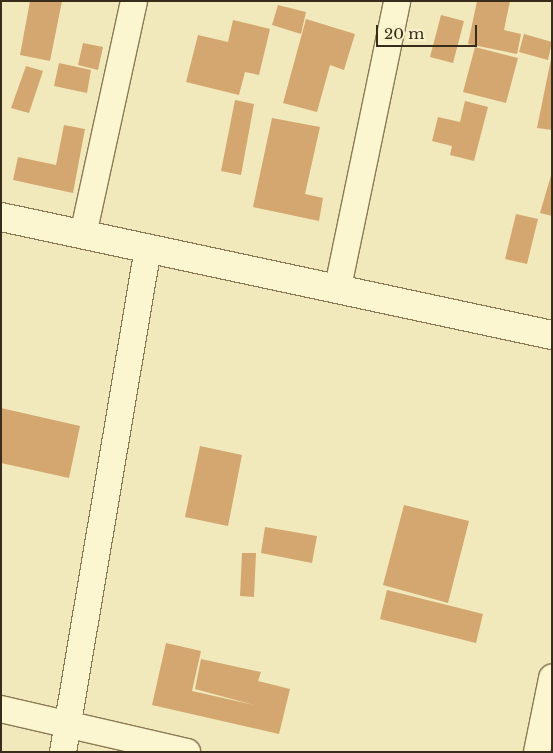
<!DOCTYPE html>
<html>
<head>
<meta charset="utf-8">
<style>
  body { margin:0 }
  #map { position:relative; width:553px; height:753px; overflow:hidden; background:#f1e9bc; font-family:"Libre Baskerville",serif }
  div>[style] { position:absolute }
  .building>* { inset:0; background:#d3a76f }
  .roads { filter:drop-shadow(1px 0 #8a7954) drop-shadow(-1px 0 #8a7954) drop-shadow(0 1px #8a7954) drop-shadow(0 -1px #8a7954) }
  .minor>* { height:26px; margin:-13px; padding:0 13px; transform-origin:13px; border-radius:13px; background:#fbf5d0 }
  .secondary>* { height:28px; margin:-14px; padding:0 14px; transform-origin:14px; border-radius:14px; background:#fbf5d0 }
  span { translate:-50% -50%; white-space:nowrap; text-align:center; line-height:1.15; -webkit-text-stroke:4px #f8f2cc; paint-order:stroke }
  .frame { position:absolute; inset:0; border:2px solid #382d1a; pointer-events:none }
  .scale { position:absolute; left:376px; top:25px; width:101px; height:22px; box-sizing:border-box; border:2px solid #382d1a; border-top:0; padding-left:6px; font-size:15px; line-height:18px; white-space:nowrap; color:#382d1a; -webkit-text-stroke:4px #f8f2cc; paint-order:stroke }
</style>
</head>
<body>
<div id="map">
  <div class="building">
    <i style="clip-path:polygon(30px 1px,62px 1px,50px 61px,20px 55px)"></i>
    <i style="clip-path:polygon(477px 1px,510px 1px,504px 30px,521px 34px,517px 54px,468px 44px)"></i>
    <i style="clip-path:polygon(278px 5px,306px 12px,301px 34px,272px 25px)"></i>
    <i style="clip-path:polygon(441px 15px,464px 21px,453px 63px,430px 57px)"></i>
    <i style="clip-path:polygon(306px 19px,355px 34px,344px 70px,330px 65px,317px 112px,283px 103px)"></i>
    <i style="clip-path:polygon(233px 20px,270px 29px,259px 75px,245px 72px,239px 95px,186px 82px,198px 35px,228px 42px)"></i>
    <i style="clip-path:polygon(524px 34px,552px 42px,548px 60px,519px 52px)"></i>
    <i style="clip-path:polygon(83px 43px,103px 47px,98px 70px,78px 65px)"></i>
    <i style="clip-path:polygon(475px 47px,518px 58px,506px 103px,463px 92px)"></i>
    <i style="clip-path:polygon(551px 59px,552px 59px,552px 130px,537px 128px)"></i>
    <i style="clip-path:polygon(59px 63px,91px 70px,87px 93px,54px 86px)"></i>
    <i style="clip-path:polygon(26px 66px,43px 71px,29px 113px,11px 108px)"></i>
    <i style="clip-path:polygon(235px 100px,254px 104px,241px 175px,221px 171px)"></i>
    <i style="clip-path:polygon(465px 101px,488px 107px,474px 161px,450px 155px,452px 146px,432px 141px,438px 117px,460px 122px)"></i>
    <i style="clip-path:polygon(272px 118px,320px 127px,305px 194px,323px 198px,319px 221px,253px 207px)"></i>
    <i style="clip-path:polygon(64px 125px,85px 129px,73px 193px,13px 180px,18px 157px,56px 165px)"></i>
    <i style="clip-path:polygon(552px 172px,552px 216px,540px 213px)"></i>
    <i style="clip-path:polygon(516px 214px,538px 219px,527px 264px,505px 259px)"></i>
    <i style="clip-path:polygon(1px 408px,80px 426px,69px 478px,1px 463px)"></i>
    <i style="clip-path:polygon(200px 446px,242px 455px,228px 526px,185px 517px)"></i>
    <i style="clip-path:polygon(404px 505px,469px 521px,448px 603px,383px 585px)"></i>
    <i style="clip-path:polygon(265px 527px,317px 536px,312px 563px,261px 553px)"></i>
    <i style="clip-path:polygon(242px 553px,256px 553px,254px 597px,240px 596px)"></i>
    <i style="clip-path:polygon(387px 590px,483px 614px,476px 643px,380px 619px)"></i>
    <i style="clip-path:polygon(166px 643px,201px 651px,192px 691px,254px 705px,195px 689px,201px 659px,261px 672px,258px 681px,290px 689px,279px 734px,152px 705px)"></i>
  </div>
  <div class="roads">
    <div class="minor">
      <i style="left:83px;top:235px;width:239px;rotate:-77.7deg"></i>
      <i style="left:338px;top:287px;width:292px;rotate:-78.3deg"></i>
      <i style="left:1px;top:709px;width:191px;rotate:13deg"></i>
      <i style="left:63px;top:752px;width:511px;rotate:-80.43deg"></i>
      <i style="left:537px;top:752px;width:76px;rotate:-78.5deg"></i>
    </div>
    <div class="secondary">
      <i style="left:1px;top:217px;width:563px;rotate:12.09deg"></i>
    </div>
  </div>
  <div class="frame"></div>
  <div class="scale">20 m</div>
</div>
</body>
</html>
